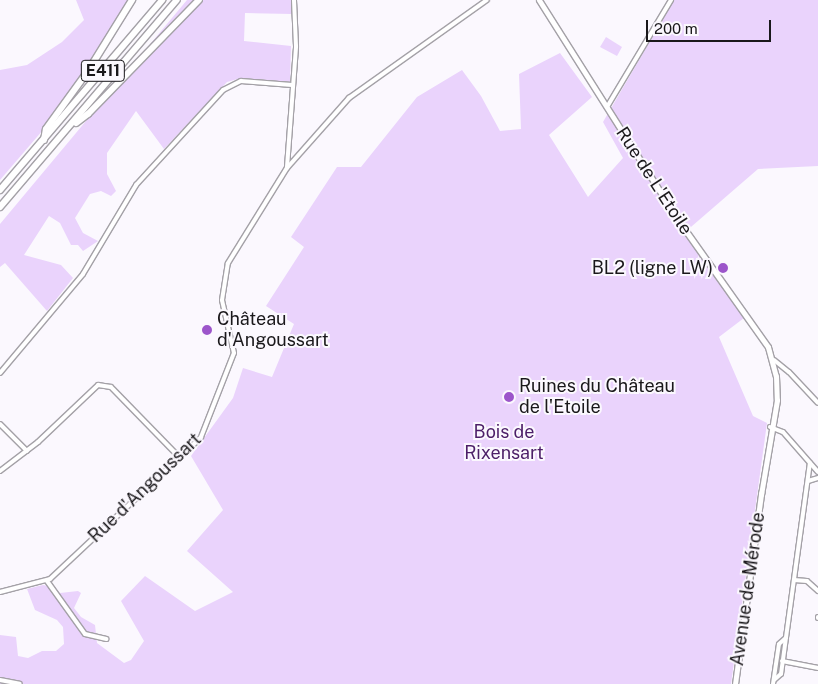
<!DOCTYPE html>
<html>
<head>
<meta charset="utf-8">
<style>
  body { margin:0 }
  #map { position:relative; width:818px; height:684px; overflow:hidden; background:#fbf8fe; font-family:"Public Sans",sans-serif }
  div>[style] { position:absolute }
  .green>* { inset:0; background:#ead3fc }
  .roads { filter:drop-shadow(1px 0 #a4a1a7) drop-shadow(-1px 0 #a4a1a7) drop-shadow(0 1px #a4a1a7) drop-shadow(0 -1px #a4a1a7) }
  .street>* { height:4px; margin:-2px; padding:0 2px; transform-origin:2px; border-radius:2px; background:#fff }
  .secondary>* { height:5px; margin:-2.5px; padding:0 2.5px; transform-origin:2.5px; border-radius:2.5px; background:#fff }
  .highway>* { height:6px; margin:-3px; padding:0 3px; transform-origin:3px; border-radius:3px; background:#fff }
  .dots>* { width:14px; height:14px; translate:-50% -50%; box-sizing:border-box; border:2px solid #fbf8fe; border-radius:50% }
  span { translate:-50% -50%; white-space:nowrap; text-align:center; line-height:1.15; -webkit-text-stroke:4px #fbf8fe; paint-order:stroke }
  .shield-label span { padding:1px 4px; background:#fbf8fe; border:1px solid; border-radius:4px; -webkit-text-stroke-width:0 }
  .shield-label { font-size:16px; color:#1a181b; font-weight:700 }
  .street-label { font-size:18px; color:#1a181b }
  .poi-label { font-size:18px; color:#1a181b }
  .right { translate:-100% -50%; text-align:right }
  .left { translate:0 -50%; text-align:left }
  .park-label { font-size:18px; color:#4c1e68 }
  .scale { position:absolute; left:646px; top:20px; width:125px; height:22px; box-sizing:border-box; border:2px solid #1a181b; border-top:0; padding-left:6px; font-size:15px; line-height:18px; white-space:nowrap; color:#1a181b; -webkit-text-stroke:4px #fbf8fe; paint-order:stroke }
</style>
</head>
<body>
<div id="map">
  <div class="green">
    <i style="clip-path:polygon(76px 0,128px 0,55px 116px,0 180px,0 70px,27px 65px,62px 42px,84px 20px)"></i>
    <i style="clip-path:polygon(187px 0,291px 0,292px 14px,245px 13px,244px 41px,291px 46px,290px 82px,241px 78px,227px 82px,164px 149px,136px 111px,107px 153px,107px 174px,116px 191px,111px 196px,101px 191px,90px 194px,75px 218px,83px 233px,98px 241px,83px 251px,78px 245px,71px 245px,60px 223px,49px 216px,24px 255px,61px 265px,73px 278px,47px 311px,5px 263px,0 267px,0 224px)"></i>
    <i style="clip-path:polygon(674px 0,818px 0,818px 166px,758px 169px,684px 233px,744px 318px,719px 337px,753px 416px,767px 423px,731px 684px,0 684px,0 635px,16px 637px,18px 656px,28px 658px,42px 651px,56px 651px,64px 644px,63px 627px,57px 620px,35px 610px,27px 589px,43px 585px,53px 587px,60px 593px,78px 591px,81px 593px,74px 608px,81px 617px,95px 625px,97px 643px,124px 663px,131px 660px,144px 641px,121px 601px,145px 576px,195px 611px,233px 592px,187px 551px,223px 510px,191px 456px,233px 398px,243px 368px,272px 377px,294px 324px,266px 306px,304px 247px,291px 237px,337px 167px,361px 167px,417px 97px,462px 70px,481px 96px,500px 131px,521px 129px,519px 74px,560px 53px,592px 97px,549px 135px,588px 197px,623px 158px,603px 122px)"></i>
    <i style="clip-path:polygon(606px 37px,622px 47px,617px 56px,600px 47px)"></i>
  </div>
  <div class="roads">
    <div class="street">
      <i style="left:607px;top:107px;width:125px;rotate:-59.1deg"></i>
      <i style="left:287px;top:167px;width:121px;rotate:-85.7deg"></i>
      <i style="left:296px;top:46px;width:46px;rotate:-92.5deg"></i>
      <i style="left:774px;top:360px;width:19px;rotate:39deg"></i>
      <i style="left:789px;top:372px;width:42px;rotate:46.9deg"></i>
      <i style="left:0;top:373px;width:129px;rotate:-50deg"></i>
      <i style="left:83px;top:274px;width:104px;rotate:-59.2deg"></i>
      <i style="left:136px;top:185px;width:129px;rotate:-47.5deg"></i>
      <i style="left:223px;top:90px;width:20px;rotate:-27deg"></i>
      <i style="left:241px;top:81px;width:51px;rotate:4.5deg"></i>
      <i style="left:0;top:424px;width:38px;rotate:45deg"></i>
      <i style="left:770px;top:427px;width:14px;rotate:21deg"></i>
      <i style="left:783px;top:432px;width:53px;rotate:48.8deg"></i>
      <i style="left:0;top:471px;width:48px;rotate:-37.3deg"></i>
      <i style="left:38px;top:442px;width:83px;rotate:-43.5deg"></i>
      <i style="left:98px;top:385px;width:13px;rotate:9deg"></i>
      <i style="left:111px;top:387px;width:98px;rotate:45.8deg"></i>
      <i style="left:808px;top:481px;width:10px;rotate:-17deg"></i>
      <i style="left:794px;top:580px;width:13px;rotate:4deg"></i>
      <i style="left:807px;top:581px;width:15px;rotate:42deg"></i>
      <i style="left:47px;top:581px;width:65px;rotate:54.4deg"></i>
      <i style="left:85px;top:634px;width:22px;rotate:13deg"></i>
      <i style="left:0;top:592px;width:52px;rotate:-14.6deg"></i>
      <i style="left:50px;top:579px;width:207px;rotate:-43.2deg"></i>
      <i style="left:201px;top:437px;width:90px;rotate:-68.6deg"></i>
      <i style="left:234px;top:353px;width:54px;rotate:-102.8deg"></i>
      <i style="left:222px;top:300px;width:37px;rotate:-81deg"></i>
      <i style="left:228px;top:263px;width:112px;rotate:-58.2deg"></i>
      <i style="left:287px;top:168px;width:94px;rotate:-48.5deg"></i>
      <i style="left:349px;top:98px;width:169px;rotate:-35.4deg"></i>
      <i style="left:818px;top:618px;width:1px;rotate:-90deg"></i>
      <i style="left:782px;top:661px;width:37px;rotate:11deg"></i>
      <i style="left:0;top:680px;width:20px;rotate:11deg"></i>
      <i style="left:774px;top:680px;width:9px;rotate:-41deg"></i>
      <i style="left:781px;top:674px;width:213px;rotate:-82.2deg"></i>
      <i style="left:773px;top:684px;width:40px;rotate:-81.5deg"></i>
      <i style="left:779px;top:644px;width:9px;rotate:-41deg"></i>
    </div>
    <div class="secondary">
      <i style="left:539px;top:0;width:257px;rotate:57.7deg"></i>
      <i style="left:676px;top:217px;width:159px;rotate:54.7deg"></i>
      <i style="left:768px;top:347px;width:30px;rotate:75deg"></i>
      <i style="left:776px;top:376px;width:24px;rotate:88deg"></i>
      <i style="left:777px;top:400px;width:96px;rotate:99.6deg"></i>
      <i style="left:735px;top:684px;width:193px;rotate:-82.2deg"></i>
    </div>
    <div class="highway">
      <i style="left:76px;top:123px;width:15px;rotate:-37deg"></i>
      <i style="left:88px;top:114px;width:159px;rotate:-45.8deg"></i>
      <i style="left:44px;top:140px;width:11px;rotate:-80deg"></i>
      <i style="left:46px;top:129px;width:72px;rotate:-54.1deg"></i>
      <i style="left:88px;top:71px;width:84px;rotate:-58.2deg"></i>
      <i style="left:0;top:190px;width:250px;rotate:-49.5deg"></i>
      <i style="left:0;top:207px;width:272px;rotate:-49.5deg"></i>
    </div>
  </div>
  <div class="dots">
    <i style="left:723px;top:268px;background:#9c55ca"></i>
    <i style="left:207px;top:330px;background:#9c55ca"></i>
    <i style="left:509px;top:397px;background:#9c55ca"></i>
  </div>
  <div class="shield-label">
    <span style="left:103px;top:71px">E411</span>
  </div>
  <div class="street-label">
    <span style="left:654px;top:181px;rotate:57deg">Rue de L'Etoile</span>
    <span style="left:145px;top:488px;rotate:-44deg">Rue d'Angoussart</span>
    <span style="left:748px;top:589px;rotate:-82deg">Avenue de Mérode</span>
  </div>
  <div class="poi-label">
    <span class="right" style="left:713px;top:268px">BL2 (ligne LW)</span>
    <span class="left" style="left:217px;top:330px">Château<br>d'Angoussart</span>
    <span class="left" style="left:519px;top:397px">Ruines du Château<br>de l'Etoile</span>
  </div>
  <div class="park-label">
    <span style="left:504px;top:443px">Bois de<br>Rixensart</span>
  </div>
  <div class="scale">200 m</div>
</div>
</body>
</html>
